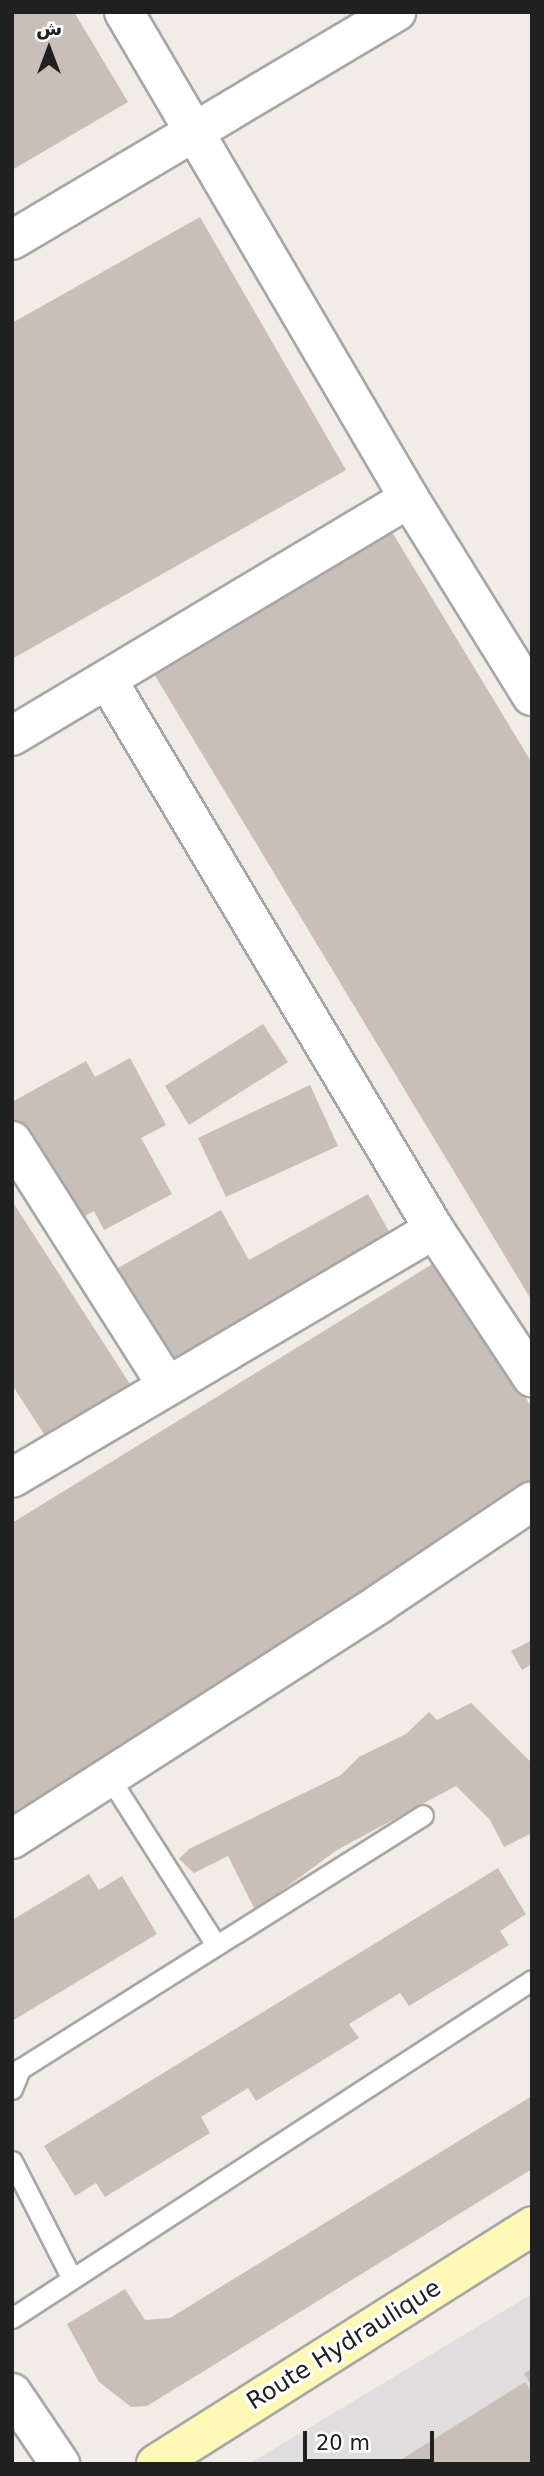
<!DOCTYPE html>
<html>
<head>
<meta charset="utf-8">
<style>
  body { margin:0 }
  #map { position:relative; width:544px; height:2476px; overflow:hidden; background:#f2ece6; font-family:"DejaVu Sans","Noto Naskh Arabic",sans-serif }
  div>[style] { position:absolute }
  .residential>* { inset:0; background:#dfdddd }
  .building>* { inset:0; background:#cabeb9 }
  .roads { filter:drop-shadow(2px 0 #a7a7a7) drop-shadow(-2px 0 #a7a7a7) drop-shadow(0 2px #a7a7a7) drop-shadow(0 -2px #a7a7a7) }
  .service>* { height:19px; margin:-9.5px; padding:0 9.5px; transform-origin:9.5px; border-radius:9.5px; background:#fff }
  .minor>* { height:38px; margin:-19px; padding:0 19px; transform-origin:19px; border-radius:19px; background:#fff }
  .tertiary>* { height:38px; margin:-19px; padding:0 19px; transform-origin:19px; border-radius:19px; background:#fff }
  .secondary>* { height:38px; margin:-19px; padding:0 19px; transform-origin:19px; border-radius:19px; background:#fff9b7 }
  span { translate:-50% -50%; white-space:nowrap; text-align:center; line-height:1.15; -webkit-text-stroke:6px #fff; paint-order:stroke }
  .street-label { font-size:24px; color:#202020 }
  .frame { position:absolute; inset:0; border:14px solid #202020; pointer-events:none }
  .north { position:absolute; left:14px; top:14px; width:70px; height:70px; -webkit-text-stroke:5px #fff; paint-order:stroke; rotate:0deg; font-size:19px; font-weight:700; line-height:28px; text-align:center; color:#202020 }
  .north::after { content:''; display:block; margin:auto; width:24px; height:32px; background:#202020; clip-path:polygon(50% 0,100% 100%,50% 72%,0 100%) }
  .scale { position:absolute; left:303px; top:2431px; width:131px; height:32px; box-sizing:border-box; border:4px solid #202020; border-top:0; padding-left:9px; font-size:21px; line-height:24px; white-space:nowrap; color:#202020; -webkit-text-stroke:5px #fff; paint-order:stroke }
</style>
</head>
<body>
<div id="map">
  <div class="residential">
    <i style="clip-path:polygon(532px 2294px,532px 2464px,249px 2464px)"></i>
  </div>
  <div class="building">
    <i style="clip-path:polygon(12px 12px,74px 12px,128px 102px,12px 170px)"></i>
    <i style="clip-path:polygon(200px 217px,346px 470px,12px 659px,12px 323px)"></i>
    <i style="clip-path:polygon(392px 532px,532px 763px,532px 1301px,154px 674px)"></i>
    <i style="clip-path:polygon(263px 1024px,288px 1062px,189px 1125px,165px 1086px)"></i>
    <i style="clip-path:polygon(130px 1058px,166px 1125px,141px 1138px,172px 1194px,104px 1230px,94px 1211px,63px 1228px,12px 1135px,12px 1102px,86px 1061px,95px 1077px)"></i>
    <i style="clip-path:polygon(310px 1085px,338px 1146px,226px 1197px,198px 1138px)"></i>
    <i style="clip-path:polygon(368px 1194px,404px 1258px,172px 1385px,109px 1273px,221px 1210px,249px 1260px)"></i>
    <i style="clip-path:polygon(12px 1201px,130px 1384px,46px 1437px,12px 1385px)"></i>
    <i style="clip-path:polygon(439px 1260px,532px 1408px,532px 1508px,12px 1827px,12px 1523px)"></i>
    <i style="clip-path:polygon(532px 1640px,532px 1664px,522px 1670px,511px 1651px)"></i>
    <i style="clip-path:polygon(471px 1703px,532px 1763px,532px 1833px,504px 1847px,490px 1820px,456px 1786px,337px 1850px,255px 1910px,228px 1856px,194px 1873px,179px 1859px,189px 1849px,341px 1775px,359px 1757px,406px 1734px,429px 1712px,437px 1720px)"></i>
    <i style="clip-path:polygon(498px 1868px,526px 1914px,500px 1931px,509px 1945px,409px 2006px,400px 1993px,349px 2024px,359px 2038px,256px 2101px,248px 2088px,201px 2117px,210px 2133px,105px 2197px,96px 2183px,75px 2196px,44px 2146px)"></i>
    <i style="clip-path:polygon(89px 1874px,99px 1890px,122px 1876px,157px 1934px,12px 2021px,12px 1920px)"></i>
    <i style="clip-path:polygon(532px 2096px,532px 2169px,147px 2406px,131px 2407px,99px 2382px,67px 2324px,125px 2289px,145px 2320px,170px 2318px)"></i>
    <i style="clip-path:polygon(532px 2368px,532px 2386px,524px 2374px)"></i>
    <i style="clip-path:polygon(525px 2382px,532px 2392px,532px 2464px,405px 2464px,402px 2459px)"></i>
  </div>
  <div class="roads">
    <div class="service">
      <i style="left:109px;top:1777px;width:199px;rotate:57.5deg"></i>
      <i style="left:12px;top:2089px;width:22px;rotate:-68deg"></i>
      <i style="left:20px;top:2069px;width:476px;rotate:-32.2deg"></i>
      <i style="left:12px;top:2161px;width:132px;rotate:63deg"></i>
      <i style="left:12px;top:2318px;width:620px;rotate:-33.02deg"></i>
    </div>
    <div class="minor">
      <i style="left:124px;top:12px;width:563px;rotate:59.61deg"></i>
      <i style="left:409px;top:498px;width:233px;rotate:58.2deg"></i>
      <i style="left:12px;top:736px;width:463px;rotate:-30.9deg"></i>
      <i style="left:12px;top:1141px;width:288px;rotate:57.6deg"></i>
      <i style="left:434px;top:1229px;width:178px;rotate:56.5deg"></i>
      <i style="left:12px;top:1478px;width:490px;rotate:-30.5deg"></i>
      <i style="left:434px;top:1229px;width:638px;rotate:-120.75deg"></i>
      <i style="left:12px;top:1839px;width:436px;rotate:-32.6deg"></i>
      <i style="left:379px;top:1604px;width:184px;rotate:-33.9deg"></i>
      <i style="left:12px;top:2393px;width:86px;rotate:55.9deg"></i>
    </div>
    <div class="tertiary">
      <i style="left:12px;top:240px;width:447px;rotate:-30.7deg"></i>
    </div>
    <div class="secondary">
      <i style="left:156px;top:2464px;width:445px;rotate:-32.3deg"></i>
    </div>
  </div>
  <div class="street-label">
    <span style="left:344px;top:2345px;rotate:-32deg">Route Hydraulique</span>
  </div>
  <div class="frame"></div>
  <div class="north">ش</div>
  <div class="scale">20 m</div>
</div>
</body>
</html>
